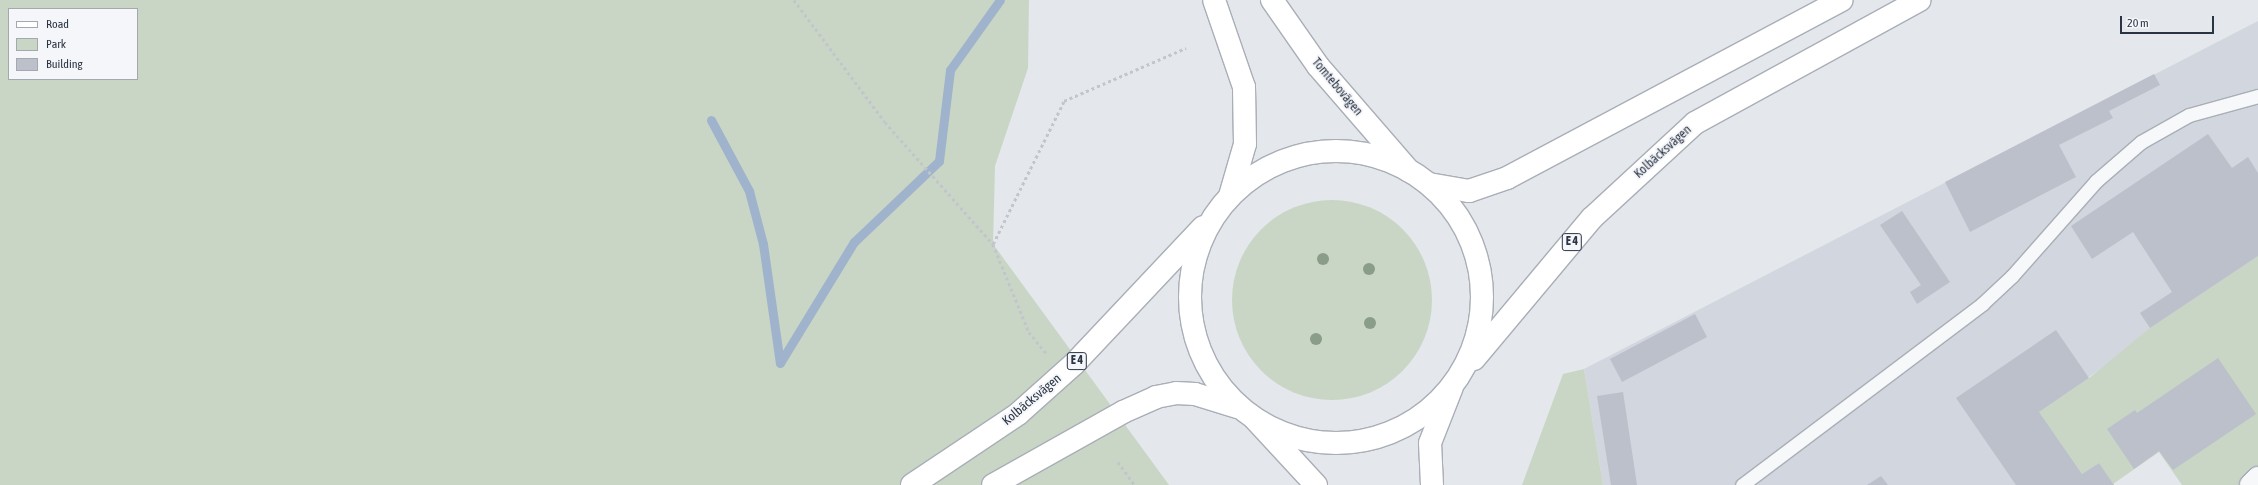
<!DOCTYPE html>
<html>
<head>
<meta charset="utf-8">
<style>
  body { margin:0 }
  #map { position:relative; width:2258px; height:485px; overflow:hidden; background:#e4e7ec; font-family:"Asap Condensed",sans-serif }
  div>[style] { position:absolute }
  .built>* { inset:0; background:#d2d6de }
  .green>* { inset:0; background:#c9d6c5 }
  .round { border-radius:50% }
  .stream>* { height:9px; margin:-4.5px; padding:0 4.5px; transform-origin:4.5px; border-radius:4.5px; background:#9fb4cc }
  .building>* { inset:0; background:#bbc0ca }
  .path>* { height:2.5px; margin-top:-1.25px; transform-origin:0; background:repeating-linear-gradient(90deg,#c2c5cb 0 3px,transparent 0 6px) }
  .roads { filter:drop-shadow(1px 0 #a9aeb7) drop-shadow(-1px 0 #a9aeb7) drop-shadow(0 1px #a9aeb7) drop-shadow(0 -1px #a9aeb7) }
  .lane>* { height:13px; margin:-6.5px; padding:0 6.5px; transform-origin:6.5px; border-radius:6.5px; background:#f7f8fa }
  .street>* { height:22px; margin:-11px; padding:0 11px; transform-origin:11px; border-radius:11px; background:#f7f8fa }
  .secondary>* { height:22px; margin:-11px; padding:0 11px; transform-origin:11px; border-radius:11px; background:#fff }
  .highway>* { height:22px; margin:-11px; padding:0 11px; transform-origin:11px; border-radius:11px; background:#fff }
  .highway>.ring { margin:-11px; padding:0; box-sizing:content-box; background:none; border:22px solid #fff; border-radius:50% }
  .trees>* { width:12px; height:12px; margin:-6px; border-radius:50%; background:#899d89 }
  span { translate:-50% -50%; white-space:nowrap; text-align:center; line-height:1.15; -webkit-text-stroke:4px #f4f6f9; paint-order:stroke }
  .shield-label span { padding:1px 3px; background:#f4f6f9; border:1px solid; border-radius:3px; -webkit-text-stroke-width:0 }
  .shield-label { font-size:12px; color:#2b3445; font-weight:700 }
  .street-label { font-size:13px; color:#2b3445 }
  .legend { position:absolute; left:8px; top:8px; width:130px; height:72px; box-sizing:border-box; background:#f4f6f9; border:1px solid #a4a8b1; margin:0; padding:5px 7px; list-style:none; font-size:12px; color:#2b3445 }
  .legend li { display:flex; align-items:center; gap:8px; height:20px }
  .legend b { width:20px; border:1px solid #a4a8b1 }
  .scale { position:absolute; left:2120px; top:16px; width:94px; height:18px; box-sizing:border-box; border:2px solid #2b3445; border-top:0; padding-left:5px; font-size:12px; line-height:14px; white-space:nowrap; color:#2b3445; -webkit-text-stroke:3px #f4f6f9; paint-order:stroke }
</style>
</head>
<body>
<div id="map">
  <div class="built">
    <i style="clip-path:polygon(2258px 21px,2258px 256px,2040px 412px,2082px 474px,2099px 463px,2114px 485px,1603px 485px,1584px 369px)"></i>
  </div>
  <div class="green">
    <i style="clip-path:polygon(evenodd,0 0,1029px 0,1028px 68px,995px 166px,993px 244px,1169px 485px,0 485px,0 0,9px 9px,137px 9px,137px 79px,9px 79px,9px 9px)"></i>
    <i class="round" style="left:1232px;top:200px;width:200px;height:200px"></i>
    <i style="clip-path:polygon(2258px 256px,2258px 485px,2182px 485px,2159px 452px,2113px 484px,2099px 463px,2082px 474px,2039px 412px,2089px 378px,2150px 328px)"></i>
    <i style="clip-path:polygon(1584px 369px,1603px 485px,1522px 485px,1563px 374px)"></i>
  </div>
  <div class="stream">
    <i style="left:711px;top:120px;width:81px;rotate:61.8deg"></i>
    <i style="left:749px;top:191px;width:55px;rotate:75.2deg"></i>
    <i style="left:763px;top:244px;width:120px;rotate:81.9deg"></i>
    <i style="left:780px;top:363px;width:142px;rotate:-58.6deg"></i>
    <i style="left:854px;top:242px;width:117px;rotate:-43.6deg"></i>
    <i style="left:939px;top:161px;width:92px;rotate:-83.1deg"></i>
    <i style="left:950px;top:70px;width:86px;rotate:-54.5deg"></i>
  </div>
  <div class="building">
    <i style="clip-path:polygon(2154px 74px,2160px 85px,2109px 111px,2113px 118px,2059px 145px,2076px 177px,1970px 232px,1945px 182px)"></i>
    <i style="clip-path:polygon(2208px 134px,2232px 168px,2248px 157px,2258px 173px,2258px 256px,2150px 328px,2140px 313px,2172px 292px,2133px 232px,2092px 259px,2071px 226px)"></i>
    <i style="clip-path:polygon(1902px 211px,1950px 282px,1917px 304px,1910px 292px,1921px 285px,1880px 225px)"></i>
    <i style="clip-path:polygon(1695px 314px,1707px 337px,1622px 382px,1610px 359px)"></i>
    <i style="clip-path:polygon(2056px 330px,2089px 378px,2039px 412px,2082px 474px,2099px 463px,2114px 485px,2016px 485px,1956px 398px)"></i>
    <i style="clip-path:polygon(2218px 358px,2256px 414px,2173px 470px,2159px 451px,2134px 469px,2107px 429px,2135px 410px,2137px 413px)"></i>
    <i style="clip-path:polygon(1623px 392px,1637px 485px,1611px 485px,1597px 396px)"></i>
    <i style="clip-path:polygon(1881px 476px,1888px 485px,1867px 485px)"></i>
  </div>
  <div class="path">
    <i style="left:794px;top:0;width:152px;rotate:53.3deg"></i>
    <i style="left:885px;top:122px;width:163px;rotate:48.5deg"></i>
    <i style="left:993px;top:244px;width:95px;rotate:67.8deg"></i>
    <i style="left:1029px;top:332px;width:27px;rotate:51deg"></i>
    <i style="left:993px;top:244px;width:160px;rotate:-63.6deg"></i>
    <i style="left:1064px;top:101px;width:133px;rotate:-23.5deg"></i>
    <i style="left:1118px;top:462px;width:29px;rotate:54deg"></i>
  </div>
  <div class="roads">
    <div class="lane">
      <i style="left:1742px;top:485px;width:301px;rotate:-37deg"></i>
      <i style="left:1982px;top:304px;width:41px;rotate:-43deg"></i>
      <i style="left:2012px;top:276px;width:127px;rotate:-48.5deg"></i>
      <i style="left:2096px;top:181px;width:60px;rotate:-40.9deg"></i>
      <i style="left:2141px;top:142px;width:55px;rotate:-29.4deg"></i>
      <i style="left:2189px;top:115px;width:72px;rotate:-15.4deg"></i>
    </div>
    <div class="street">
      <i style="left:2251px;top:485px;width:10px;rotate:-45deg"></i>
    </div>
    <div class="secondary">
      <i style="left:1214px;top:0;width:92px;rotate:71deg"></i>
      <i style="left:1244px;top:87px;width:57px;rotate:89deg"></i>
      <i style="left:1245px;top:144px;width:54px;rotate:106.1deg"></i>
      <i style="left:1272px;top:0;width:80px;rotate:55.1deg"></i>
      <i style="left:1318px;top:66px;width:138px;rotate:49.1deg"></i>
      <i style="left:1255px;top:419px;width:90px;rotate:47.3deg"></i>
      <i style="left:1432px;top:485px;width:42px;rotate:-92.7deg"></i>
      <i style="left:1430px;top:443px;width:60px;rotate:-68.6deg"></i>
    </div>
    <div class="highway">
      <i class="ring" style="left:1190px;top:151px;width:270px;height:270px"></i>
      <i style="left:1429px;top:184px;width:41px;rotate:9.9deg"></i>
      <i style="left:1469px;top:191px;width:40px;rotate:-18.9deg"></i>
      <i style="left:1507px;top:178px;width:379px;rotate:-28deg"></i>
      <i style="left:1474px;top:359px;width:184px;rotate:-50.1deg"></i>
      <i style="left:1592px;top:218px;width:140px;rotate:-42.7deg"></i>
      <i style="left:1695px;top:123px;width:256px;rotate:-28.7deg"></i>
      <i style="left:912px;top:485px;width:128px;rotate:-33.8deg"></i>
      <i style="left:1018px;top:414px;width:75px;rotate:-41.8deg"></i>
      <i style="left:1074px;top:364px;width:188px;rotate:-46.7deg"></i>
      <i style="left:993px;top:485px;width:149px;rotate:-29.3deg"></i>
      <i style="left:1123px;top:412px;width:36px;rotate:-24deg"></i>
      <i style="left:1156px;top:397px;width:20px;rotate:-11deg"></i>
      <i style="left:1176px;top:393px;width:19px;rotate:3deg"></i>
      <i style="left:1195px;top:394px;width:44px;rotate:17.2deg"></i>
    </div>
  </div>
  <div class="trees">
    <i style="left:1323px;top:259px"></i>
    <i style="left:1369px;top:269px"></i>
    <i style="left:1370px;top:323px"></i>
    <i style="left:1316px;top:339px"></i>
  </div>
  <div class="shield-label">
    <span style="left:1572px;top:242px">E 4</span>
    <span style="left:1077px;top:361px">E 4</span>
  </div>
  <div class="street-label">
    <span style="left:1337px;top:87px;rotate:50deg">Tomtebovägen</span>
    <span style="left:1663px;top:152px;rotate:-42deg">Kolbäcksvägen</span>
    <span style="left:1032px;top:400px;rotate:-40deg">Kolbäcksvägen</span>
  </div>
  <ul class="legend">
  <li><b style="height:5px;background:#fff"></b>Road</li>
  <li><b style="height:11px;background:#c9d6c5"></b>Park</li>
  <li><b style="height:11px;background:#bbc0ca"></b>Building</li>
  </ul>
  <div class="scale">20 m</div>
</div>
</body>
</html>
